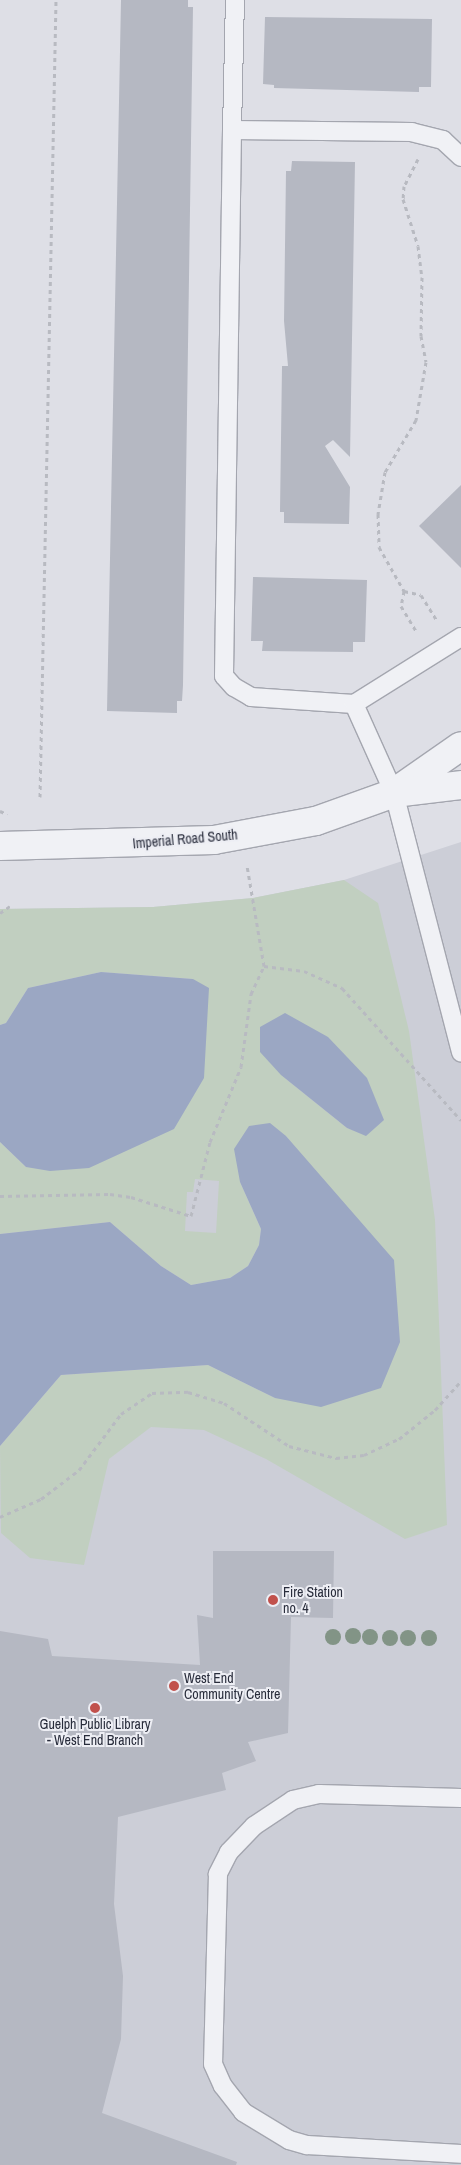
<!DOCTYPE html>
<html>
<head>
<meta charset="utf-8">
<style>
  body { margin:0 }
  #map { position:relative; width:461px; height:2165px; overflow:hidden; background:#dedfe6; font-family:"Archivo Narrow",sans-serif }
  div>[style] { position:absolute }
  .built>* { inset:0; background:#ccced7 }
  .green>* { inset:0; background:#c1cfc0 }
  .water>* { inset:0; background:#9ba7c3 }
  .building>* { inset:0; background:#b5b8c2 }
  .path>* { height:3px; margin-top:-1.5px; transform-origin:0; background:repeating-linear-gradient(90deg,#b8bac1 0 4px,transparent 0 8px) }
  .roads { filter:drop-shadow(1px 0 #a4a6af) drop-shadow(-1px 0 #a4a6af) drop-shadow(0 1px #a4a6af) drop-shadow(0 -1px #a4a6af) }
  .service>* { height:18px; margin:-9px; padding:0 9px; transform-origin:9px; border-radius:9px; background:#f0f1f5 }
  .tertiary>* { height:28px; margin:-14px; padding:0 14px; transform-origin:14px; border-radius:14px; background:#f0f1f5 }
  .trees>* { width:16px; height:16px; margin:-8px; border-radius:50%; background:#829486 }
  .dots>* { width:14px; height:14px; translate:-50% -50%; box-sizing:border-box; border:2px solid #edeef4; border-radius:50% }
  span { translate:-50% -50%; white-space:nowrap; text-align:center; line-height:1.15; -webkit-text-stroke:4px #edeef4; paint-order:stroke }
  .street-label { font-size:14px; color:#282c3b }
  .poi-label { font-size:14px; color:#282c3b }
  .left { translate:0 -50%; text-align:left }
</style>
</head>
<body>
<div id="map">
  <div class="built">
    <i style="clip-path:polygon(461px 842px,461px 2165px,0 2165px,0 909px,153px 907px,253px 898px,344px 880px)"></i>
  </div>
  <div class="green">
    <i style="clip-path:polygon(evenodd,344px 880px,378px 903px,409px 1031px,435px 1220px,447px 1525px,405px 1539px,266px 1459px,204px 1430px,151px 1427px,109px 1459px,84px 1565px,30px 1558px,1px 1533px,0 1446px,61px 1375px,208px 1365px,275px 1398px,312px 1169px,286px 1136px,240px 1182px,261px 1229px,259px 1245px,248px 1266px,230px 1278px,191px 1285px,161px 1266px,110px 1222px,0 1234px,0 1142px,26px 1167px,193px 979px,101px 972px,28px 988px,6px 1023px,0 1025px,0 909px,153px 907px,253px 898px,344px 880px,281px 1075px,366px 1135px,347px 1128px,281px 1075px,344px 880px,195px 1179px,219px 1181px,216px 1233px,185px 1231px,187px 1192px,193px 1192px,195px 1179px)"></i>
  </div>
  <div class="water">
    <i style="clip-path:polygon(101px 972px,193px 979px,209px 988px,204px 1078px,174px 1129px,89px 1168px,50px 1171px,26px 1167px,0 1142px,0 1025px,6px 1023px,28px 988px)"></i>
    <i style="clip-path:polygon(285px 1013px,328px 1037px,367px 1078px,384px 1120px,366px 1136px,347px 1128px,281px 1075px,260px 1052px,260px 1027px)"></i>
    <i style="clip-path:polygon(270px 1123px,286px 1136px,394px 1260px,400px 1342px,381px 1388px,321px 1407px,275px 1398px,208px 1365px,61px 1375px,0 1446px,0 1234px,110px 1222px,161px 1266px,191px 1285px,230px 1278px,248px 1266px,259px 1245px,261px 1229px,240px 1182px,234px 1149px,249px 1126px)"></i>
  </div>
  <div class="building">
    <i style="clip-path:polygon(121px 0,188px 0,188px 7px,193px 7px,183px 685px,182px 701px,177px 701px,177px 713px,107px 711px)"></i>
    <i style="clip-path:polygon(265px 17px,432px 19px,431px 87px,419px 87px,419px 92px,383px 91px,274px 88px,274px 85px,263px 84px)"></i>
    <i style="clip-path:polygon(292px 161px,355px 162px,350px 457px,333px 440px,325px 446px,350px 487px,349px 524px,284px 523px,284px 512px,280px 512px,282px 366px,288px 366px,284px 321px,286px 171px,291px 171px)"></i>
    <i style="clip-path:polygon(461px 485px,461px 568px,419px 526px)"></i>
    <i style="clip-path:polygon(253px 577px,367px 580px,365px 642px,353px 642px,353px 652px,262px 651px,263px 641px,251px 641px)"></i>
    <i style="clip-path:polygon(213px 1551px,334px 1551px,333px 1618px,291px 1617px,288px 1733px,248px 1742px,256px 1761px,222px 1773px,226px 1790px,118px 1817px,114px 1904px,123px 1976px,121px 2039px,102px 2113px,237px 2162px,236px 2165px,0 2165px,0 1631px,48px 1639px,52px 1656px,200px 1665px,197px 1615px,213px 1618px)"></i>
  </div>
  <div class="path">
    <i style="left:418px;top:159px;width:30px;rotate:117deg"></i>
    <i style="left:404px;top:186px;width:13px;rotate:94deg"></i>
    <i style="left:403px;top:199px;width:49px;rotate:72.3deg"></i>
    <i style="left:418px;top:246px;width:31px;rotate:83deg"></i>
    <i style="left:422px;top:277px;width:59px;rotate:91deg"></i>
    <i style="left:421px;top:336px;width:26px;rotate:79deg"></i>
    <i style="left:426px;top:362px;width:59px;rotate:99.8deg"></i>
    <i style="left:416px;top:420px;width:61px;rotate:120.8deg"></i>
    <i style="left:385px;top:472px;width:43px;rotate:99.5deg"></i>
    <i style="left:378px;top:514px;width:33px;rotate:88deg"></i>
    <i style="left:379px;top:547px;width:51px;rotate:60.4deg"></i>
    <i style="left:404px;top:591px;width:17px;rotate:13deg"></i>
    <i style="left:421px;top:595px;width:31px;rotate:58deg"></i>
    <i style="left:404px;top:591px;width:15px;rotate:101deg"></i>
    <i style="left:401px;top:606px;width:31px;rotate:59deg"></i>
    <i style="left:40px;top:797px;width:797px;rotate:-88.85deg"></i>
    <i style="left:0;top:811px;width:8px;rotate:23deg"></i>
    <i style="left:0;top:913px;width:12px;rotate:-35deg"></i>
    <i style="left:264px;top:966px;width:40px;rotate:7.1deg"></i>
    <i style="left:304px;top:971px;width:42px;rotate:24.1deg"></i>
    <i style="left:342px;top:988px;width:178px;rotate:48deg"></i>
    <i style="left:0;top:1196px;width:110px;rotate:-1deg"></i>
    <i style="left:110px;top:1194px;width:21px;rotate:8deg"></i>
    <i style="left:131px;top:1197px;width:63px;rotate:17.6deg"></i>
    <i style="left:191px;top:1216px;width:76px;rotate:-75.6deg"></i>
    <i style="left:210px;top:1142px;width:81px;rotate:-67.5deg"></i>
    <i style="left:241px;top:1067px;width:74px;rotate:-82.2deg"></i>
    <i style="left:251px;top:994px;width:31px;rotate:-65deg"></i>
    <i style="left:264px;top:966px;width:102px;rotate:-99.6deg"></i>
    <i style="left:0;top:1517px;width:45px;rotate:-23.7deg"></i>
    <i style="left:41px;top:1499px;width:48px;rotate:-37.3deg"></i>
    <i style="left:79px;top:1470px;width:70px;rotate:-53.1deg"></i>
    <i style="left:121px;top:1414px;width:37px;rotate:-34deg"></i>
    <i style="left:152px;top:1393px;width:36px;rotate:-2deg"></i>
    <i style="left:188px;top:1392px;width:38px;rotate:17deg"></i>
    <i style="left:224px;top:1403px;width:78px;rotate:33.5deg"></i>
    <i style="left:289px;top:1446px;width:49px;rotate:14.3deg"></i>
    <i style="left:336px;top:1458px;width:28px;rotate:-6deg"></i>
    <i style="left:364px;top:1455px;width:38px;rotate:-25deg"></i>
    <i style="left:399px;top:1439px;width:46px;rotate:-38.9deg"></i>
    <i style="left:435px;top:1410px;width:39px;rotate:-48deg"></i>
  </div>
  <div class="roads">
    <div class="service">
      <i style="left:232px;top:130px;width:130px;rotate:-88.7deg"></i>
      <i style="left:461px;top:157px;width:25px;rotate:-137deg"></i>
      <i style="left:443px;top:140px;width:32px;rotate:-166deg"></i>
      <i style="left:412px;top:132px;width:180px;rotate:-179.4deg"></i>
      <i style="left:232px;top:130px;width:546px;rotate:90.84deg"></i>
      <i style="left:224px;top:676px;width:15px;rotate:48deg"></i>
      <i style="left:234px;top:687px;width:20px;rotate:30deg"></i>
      <i style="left:251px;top:697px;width:103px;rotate:3.9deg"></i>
      <i style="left:354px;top:704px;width:126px;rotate:-32.1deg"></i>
      <i style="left:354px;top:704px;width:98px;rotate:65.8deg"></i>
      <i style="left:394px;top:793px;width:268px;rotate:75.5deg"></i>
      <i style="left:461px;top:1798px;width:142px;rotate:-178.4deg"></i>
      <i style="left:319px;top:1794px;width:27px;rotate:167deg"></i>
      <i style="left:293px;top:1800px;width:47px;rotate:146.3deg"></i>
      <i style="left:254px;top:1826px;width:36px;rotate:134deg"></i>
      <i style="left:229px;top:1852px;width:25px;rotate:117deg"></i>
      <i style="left:218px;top:1874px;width:190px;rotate:91.5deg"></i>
      <i style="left:213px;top:2064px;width:24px;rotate:66deg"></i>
      <i style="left:223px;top:2086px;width:33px;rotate:52deg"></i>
      <i style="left:243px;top:2112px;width:54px;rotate:31.3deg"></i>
      <i style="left:289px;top:2140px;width:19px;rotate:16deg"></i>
      <i style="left:307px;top:2145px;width:154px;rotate:3.3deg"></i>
    </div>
    <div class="tertiary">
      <i style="left:395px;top:792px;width:80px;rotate:-34.9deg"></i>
      <i style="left:0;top:846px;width:214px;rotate:-1.6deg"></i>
      <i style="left:214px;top:840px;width:104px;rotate:-10.6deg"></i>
      <i style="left:316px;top:821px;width:83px;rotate:-19.7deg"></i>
      <i style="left:394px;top:793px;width:67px;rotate:-6.8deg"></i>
    </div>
  </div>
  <div class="trees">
    <i style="left:353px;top:1636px"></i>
    <i style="left:333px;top:1637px"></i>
    <i style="left:370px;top:1637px"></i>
    <i style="left:390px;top:1638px"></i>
    <i style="left:408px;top:1638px"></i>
    <i style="left:429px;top:1638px"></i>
  </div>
  <div class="dots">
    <i style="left:273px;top:1600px;background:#c1514c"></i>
    <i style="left:174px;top:1686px;background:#c1514c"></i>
    <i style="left:95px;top:1708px;background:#c1514c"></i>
  </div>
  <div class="street-label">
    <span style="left:185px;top:839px;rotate:-5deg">Imperial Road South</span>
  </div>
  <div class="poi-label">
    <span class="left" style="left:283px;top:1600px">Fire Station<br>no. 4</span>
    <span class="left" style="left:184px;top:1686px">West End<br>Community Centre</span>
    <span style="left:95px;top:1732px">Guelph Public Library<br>- West End Branch</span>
  </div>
</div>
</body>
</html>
